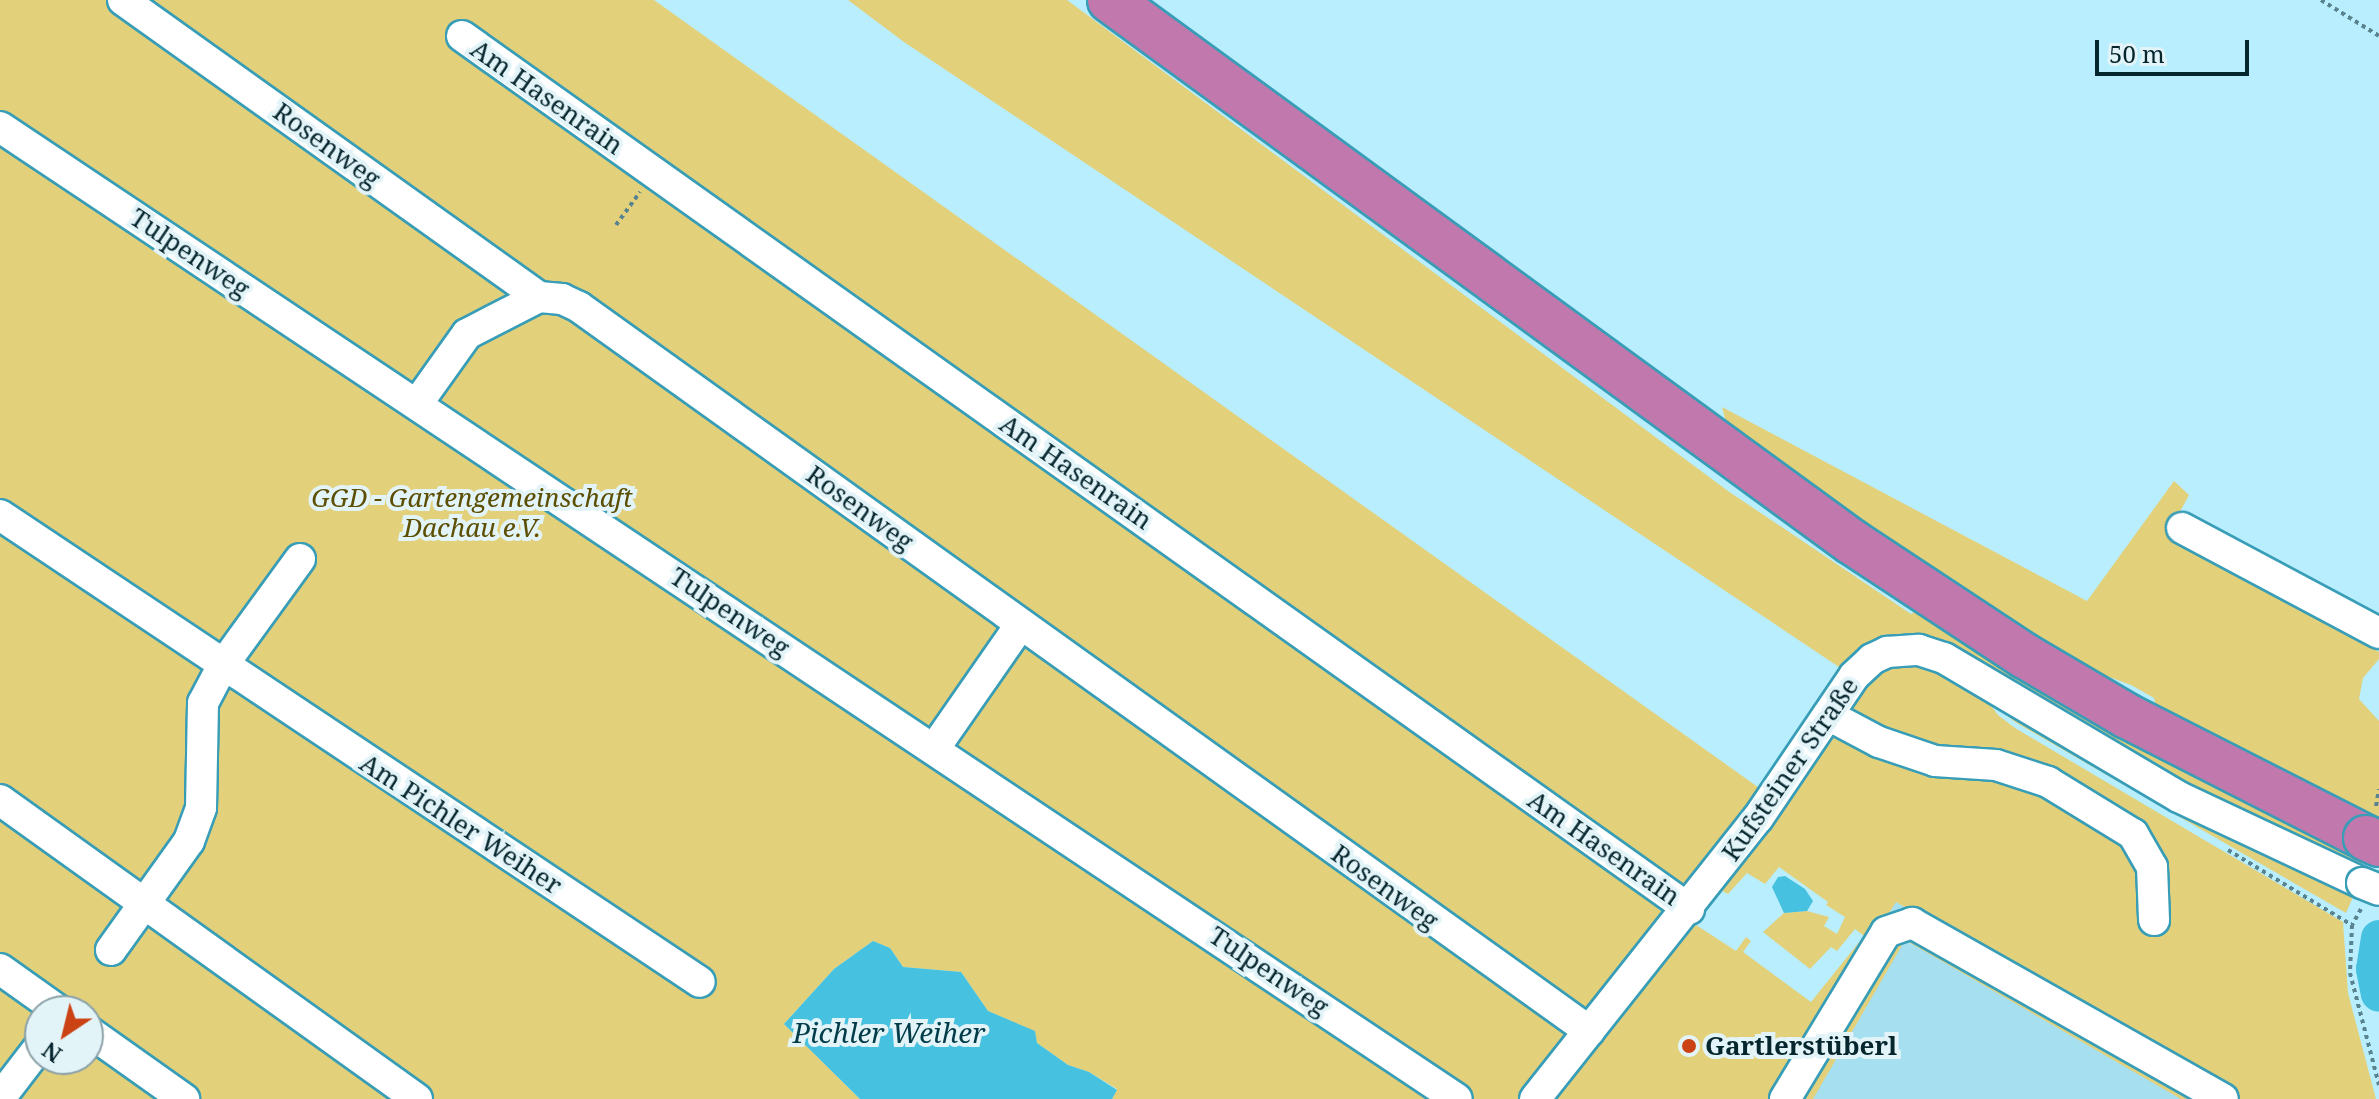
<!DOCTYPE html>
<html>
<head>
<meta charset="utf-8">
<style>
  body { margin:0 }
  #map { position:relative; width:2379px; height:1099px; overflow:hidden; background:#b8eefd; font-family:"Noto Serif",serif }
  div>[style] { position:absolute }
  .built>* { inset:0; background:#a5dff0 }
  .green>* { inset:0; background:#e3d07b }
  .water>* { inset:0; background:#46c1df }
  .river>* { height:36px; margin:-18px; padding:0 18px; transform-origin:18px; border-radius:18px; background:#46c1df }
  .path>* { height:4px; margin-top:-2px; transform-origin:0; background:repeating-linear-gradient(90deg,#59838f 0 4px,transparent 0 8px) }
  .roads { filter:drop-shadow(2px 0 #389db6) drop-shadow(-2px 0 #389db6) drop-shadow(0 2px #389db6) drop-shadow(0 -2px #389db6) }
  .minor>* { height:30px; margin:-15px; padding:0 15px; transform-origin:15px; border-radius:15px; background:#fff }
  .highway>* { height:44px; margin:-22px; padding:0 22px; transform-origin:22px; border-radius:22px; background:#c078ad }
  .bridges { filter:drop-shadow(2px 0 #389db6) drop-shadow(-2px 0 #389db6) drop-shadow(0 2px #389db6) drop-shadow(0 -2px #389db6) }
  .minor-bridge>* { height:30px; margin:-15px; padding:0 15px; transform-origin:15px; border-radius:15px; background:#fff }
  .highway-bridge>* { height:44px; margin:-22px; padding:0 22px; transform-origin:22px; border-radius:22px; background:#c078ad }
  .dots>* { width:22px; height:22px; translate:-50% -50%; box-sizing:border-box; border:4px solid #e3f4f9; border-radius:50% }
  span { translate:-50% -50%; white-space:nowrap; text-align:center; line-height:1.15; -webkit-text-stroke:8px #e3f4f9; paint-order:stroke }
  .street-label { font-size:26px; color:#06262e }
  .park-label { font-size:26px; color:#5c4e02; font-style:italic }
  .poi-label { font-size:26px; color:#06262e; font-weight:700 }
  .left { translate:0 -50%; text-align:left }
  .water-label { font-size:28px; color:#013c48; font-style:italic }
  .north { position:absolute; left:24px; top:995px; width:80px; height:80px; box-sizing:border-box; background:#e3f4f9; border:2px solid #8ba2a8; border-radius:50%; rotate:215deg; font-size:22px; font-weight:700; line-height:32px; text-align:center; color:#06262e }
  .north::after { content:''; display:block; margin:auto; width:28px; height:36px; background:#cb4314; clip-path:polygon(50% 0,100% 100%,50% 72%,0 100%) }
  .scale { position:absolute; left:2095px; top:40px; width:154px; height:36px; box-sizing:border-box; border:4px solid #06262e; border-top:0; padding-left:10px; font-size:24px; line-height:28px; white-space:nowrap; color:#06262e; -webkit-text-stroke:6px #e3f4f9; paint-order:stroke }
</style>
</head>
<body>
<div id="map">
  <div class="built">
    <i style="clip-path:polygon(1896px 902px,1986px 957px,2234px 1099px,1774px 1099px)"></i>
  </div>
  <div class="green">
    <i style="clip-path:polygon(evenodd,0 0,654px 0,1762px 790px,1839px 667px,904px 42px,848px 0,1067px 0,1728px 491px,1911px 614px,1920px 609px,2363px 855px,2360px 874px,1896px 638px,1765px 794px,1527px 1099px,1112px 1099px,1117px 1089px,1089px 1072px,1068px 1065px,1037px 1043px,1034px 1031px,988px 1011px,961px 972px,903px 967px,890px 948px,873px 941px,834px 969px,784px 1024px,860px 1099px,0 1099px,0 0,40px 1011px,88px 1011px,88px 1059px,40px 1059px,40px 1011px)"></i>
    <i style="clip-path:polygon(1722px 407px,2087px 601px,2174px 481px,2189px 495px,2169px 532px,2379px 652px,2379px 659px,2363px 678px,2359px 699px,2379px 721px,2379px 819px,2158px 716px,2154px 698px,2131px 685px,2093px 671px,1917px 567px,1727px 426px)"></i>
    <i style="clip-path:polygon(1922px 659px,1986px 699px,1998px 715px,2015px 728px,2343px 922px,2348px 993px,2376px 1099px,2234px 1099px,1896px 902px,1774px 1099px,1549px 1099px,1693px 923px,1736px 951px,1746px 937px,1751px 941px,1743px 952px,1811px 1002px,1864px 936px,1855px 929px,1837px 951px,1831px 947px,1810px 969px,1763px 932px,1784px 913px,1807px 911px,1829px 917px,1824px 926px,1837px 934px,1845px 917px,1826px 905px,1828px 902px,1779px 867px,1765px 884px,1747px 873px,1728px 894px,1719px 889px,1844px 707px,1879px 663px)"></i>
    <i style="clip-path:polygon(1995px 706px,2353px 897px,2346px 913px,2015px 722px)"></i>
    <i style="clip-path:polygon(1912px 933px,2214px 1099px,2181px 1099px,1905px 940px,1813px 1099px,1792px 1099px,1889px 942px)"></i>
  </div>
  <div class="water">
    <i style="clip-path:polygon(1785px 876px,1805px 889px,1813px 901px,1807px 911px,1784px 913px,1772px 887px,1778px 877px)"></i>
    <i style="clip-path:polygon(873px 941px,890px 948px,903px 967px,961px 972px,988px 1011px,1035px 1031px,1037px 1043px,1068px 1065px,1089px 1072px,1117px 1090px,1112px 1099px,860px 1099px,784px 1024px,834px 969px)"></i>
  </div>
  <div class="river">
    <i style="left:2379px;top:938px;width:31px;rotate:99deg"></i>
    <i style="left:2374px;top:969px;width:25px;rotate:79deg"></i>
  </div>
  <div class="path">
    <i style="left:2321px;top:0;width:68px;rotate:31.8deg"></i>
    <i style="left:616px;top:225px;width:41px;rotate:-54deg"></i>
    <i style="left:2376px;top:806px;width:17px;rotate:-80deg"></i>
    <i style="left:2228px;top:850px;width:145px;rotate:31.2deg"></i>
    <i style="left:2361px;top:909px;width:18px;rotate:119deg"></i>
    <i style="left:2352px;top:925px;width:48px;rotate:92.4deg"></i>
    <i style="left:2350px;top:973px;width:116px;rotate:75.5deg"></i>
  </div>
  <div class="roads">
    <div class="minor">
      <i style="left:123px;top:0;width:511px;rotate:35.52deg"></i>
      <i style="left:539px;top:297px;width:23px;rotate:5deg"></i>
      <i style="left:562px;top:299px;width:19px;rotate:25deg"></i>
      <i style="left:579px;top:307px;width:1243px;rotate:35.63deg"></i>
      <i style="left:462px;top:36px;width:1506px;rotate:35.43deg"></i>
      <i style="left:0;top:127px;width:1751px;rotate:33.71deg"></i>
      <i style="left:417px;top:404px;width:86px;rotate:-54.5deg"></i>
      <i style="left:467px;top:334px;width:81px;rotate:-27.2deg"></i>
      <i style="left:0;top:515px;width:841px;rotate:33.71deg"></i>
      <i style="left:2182px;top:528px;width:223px;rotate:28.1deg"></i>
      <i style="left:1828px;top:715px;width:58px;rotate:27.9deg"></i>
      <i style="left:1879px;top:742px;width:59px;rotate:18.7deg"></i>
      <i style="left:1935px;top:761px;width:61px;rotate:3.8deg"></i>
      <i style="left:1996px;top:765px;width:55px;rotate:18.1deg"></i>
      <i style="left:2048px;top:782px;width:100px;rotate:31.5deg"></i>
      <i style="left:2133px;top:834px;width:38px;rotate:60deg"></i>
      <i style="left:2152px;top:867px;width:53px;rotate:87.8deg"></i>
      <i style="left:934px;top:749px;width:152px;rotate:-55.2deg"></i>
      <i style="left:0;top:800px;width:513px;rotate:35.64deg"></i>
      <i style="left:111px;top:950px;width:134px;rotate:-54.4deg"></i>
      <i style="left:189px;top:841px;width:35px;rotate:-70deg"></i>
      <i style="left:201px;top:808px;width:105px;rotate:-88.9deg"></i>
      <i style="left:203px;top:703px;width:43px;rotate:-62.2deg"></i>
      <i style="left:223px;top:665px;width:131px;rotate:-54deg"></i>
      <i style="left:0;top:969px;width:72px;rotate:35.4deg"></i>
      <i style="left:88px;top:1031px;width:118px;rotate:35.3deg"></i>
      <i style="left:0;top:1098px;width:66px;rotate:-52.4deg"></i>
      <i style="left:1535px;top:1099px;width:359px;rotate:-51.6deg"></i>
      <i style="left:1758px;top:818px;width:171px;rotate:-55.9deg"></i>
      <i style="left:1854px;top:676px;width:25px;rotate:-43deg"></i>
      <i style="left:1872px;top:659px;width:17px;rotate:-25deg"></i>
      <i style="left:1887px;top:652px;width:32px;rotate:-4deg"></i>
      <i style="left:1919px;top:650px;width:26px;rotate:18deg"></i>
      <i style="left:1944px;top:658px;width:273px;rotate:30.6deg"></i>
      <i style="left:2179px;top:797px;width:202px;rotate:25.2deg"></i>
      <i style="left:1785px;top:1099px;width:195px;rotate:-58.8deg"></i>
      <i style="left:1886px;top:932px;width:28px;rotate:-19deg"></i>
      <i style="left:1912px;top:923px;width:357px;rotate:29.5deg"></i>
    </div>
    <div class="highway">
      <i style="left:1110px;top:0;width:919px;rotate:36.15deg"></i>
      <i style="left:1852px;top:542px;width:207px;rotate:33.4deg"></i>
      <i style="left:2025px;top:656px;width:118px;rotate:30.5deg"></i>
      <i style="left:2127px;top:716px;width:268px;rotate:27deg"></i>
    </div>
  </div>
  <div class="bridges">
    <div class="minor-bridge">
      <i style="left:2362px;top:883px;width:18px;rotate:22deg"></i>
    </div>
    <div class="highway-bridge">
      <i style="left:2366px;top:838px;width:14px;rotate:25deg"></i>
    </div>
  </div>
  <div class="dots">
    <i style="left:1689px;top:1046px;background:#cb4314"></i>
  </div>
  <div class="street-label">
    <span style="left:547px;top:97px;rotate:35deg">Am Hasenrain</span>
    <span style="left:327px;top:145px;rotate:36deg">Rosenweg</span>
    <span style="left:190px;top:253px;rotate:34deg">Tulpenweg</span>
    <span style="left:1076px;top:472px;rotate:35deg">Am Hasenrain</span>
    <span style="left:860px;top:508px;rotate:36deg">Rosenweg</span>
    <span style="left:730px;top:612px;rotate:34deg">Tulpenweg</span>
    <span style="left:1790px;top:769px;rotate:-55deg">Kufsteiner Straße</span>
    <span style="left:461px;top:824px;rotate:33deg">Am Pichler Weiher</span>
    <span style="left:1604px;top:848px;rotate:35deg">Am Hasenrain</span>
    <span style="left:1385px;top:887px;rotate:36deg">Rosenweg</span>
    <span style="left:1269px;top:971px;rotate:34deg">Tulpenweg</span>
  </div>
  <div class="park-label">
    <span style="left:472px;top:513px">GGD - Gartengemeinschaft<br>Dachau e.V.</span>
  </div>
  <div class="poi-label">
    <span class="left" style="left:1705px;top:1046px">Gartlerstüberl</span>
  </div>
  <div class="water-label">
    <span style="left:889px;top:1032px">Pichler Weiher</span>
  </div>
  <div class="north">N</div>
  <div class="scale">50 m</div>
</div>
</body>
</html>
